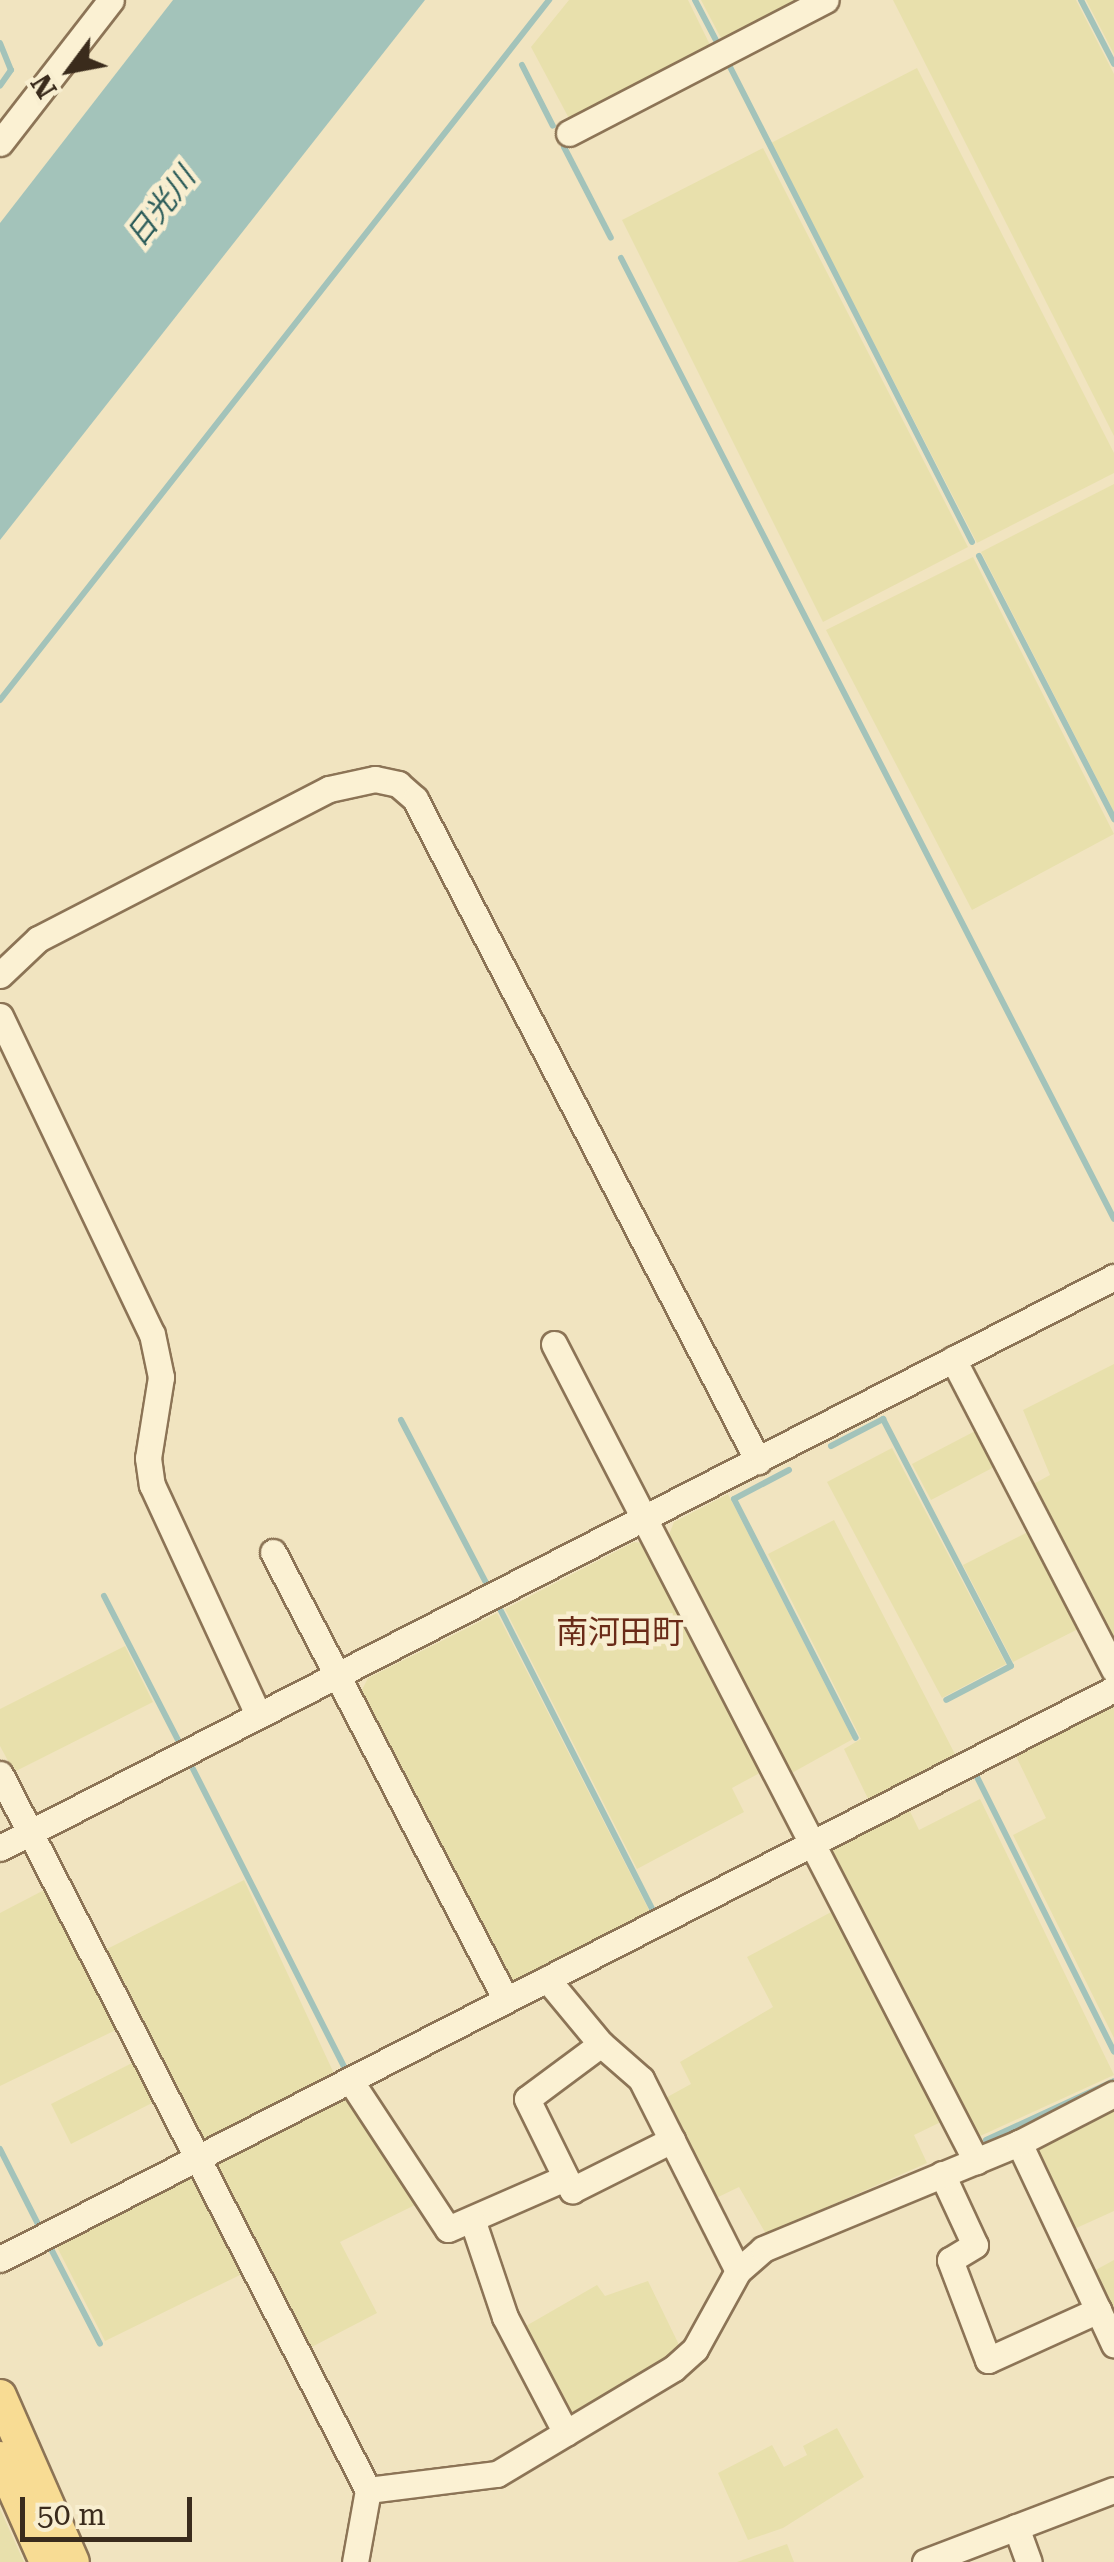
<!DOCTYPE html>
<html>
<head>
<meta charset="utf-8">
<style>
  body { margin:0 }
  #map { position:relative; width:1114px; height:2562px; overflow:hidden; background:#f1e4c0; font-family:"Roboto Serif","Noto Sans JP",serif }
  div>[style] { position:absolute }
  .farmland>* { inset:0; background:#e8e0ac }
  .water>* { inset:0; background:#a3c3ba }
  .stream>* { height:6px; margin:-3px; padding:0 3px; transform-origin:3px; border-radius:3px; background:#a3c3ba }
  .roads { filter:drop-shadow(2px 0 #8c7456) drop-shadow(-2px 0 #8c7456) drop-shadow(0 2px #8c7456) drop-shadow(0 -2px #8c7456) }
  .minor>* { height:25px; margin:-12.5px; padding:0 12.5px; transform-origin:12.5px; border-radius:12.5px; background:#fbf1d3 }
  .major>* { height:32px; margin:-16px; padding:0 16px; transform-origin:16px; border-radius:16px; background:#f8dc94 }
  span { translate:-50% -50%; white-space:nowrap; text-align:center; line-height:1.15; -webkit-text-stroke:9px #f8eed0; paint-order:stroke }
  .water-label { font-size:30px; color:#2a5b59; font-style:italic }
  .quarter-label { font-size:32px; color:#6a2b18 }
  .north { position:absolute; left:20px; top:20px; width:100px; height:100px; -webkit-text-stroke:8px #f8eed0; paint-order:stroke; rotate:238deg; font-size:28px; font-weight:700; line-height:40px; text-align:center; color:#3a2b1c }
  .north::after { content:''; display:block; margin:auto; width:35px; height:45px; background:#3a2b1c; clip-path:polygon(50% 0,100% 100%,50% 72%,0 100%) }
  .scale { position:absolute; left:20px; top:2497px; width:172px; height:45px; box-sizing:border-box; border:5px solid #3a2b1c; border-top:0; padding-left:12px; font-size:30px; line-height:35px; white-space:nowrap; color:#3a2b1c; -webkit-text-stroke:8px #f8eed0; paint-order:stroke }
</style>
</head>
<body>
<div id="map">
  <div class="farmland">
    <i style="clip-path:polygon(569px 0,688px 0,712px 49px,572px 124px,531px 47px)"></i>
    <i style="clip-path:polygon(701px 0,804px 0,723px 42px)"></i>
    <i style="clip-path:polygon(893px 0,1076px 0,1114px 74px,1114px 436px)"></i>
    <i style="clip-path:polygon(1086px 0,1114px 0,1114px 54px)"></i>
    <i style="clip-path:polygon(917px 68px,1114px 453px,1114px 473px,977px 543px,771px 143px)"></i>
    <i style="clip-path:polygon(763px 148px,968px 547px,823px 622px,622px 220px)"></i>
    <i style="clip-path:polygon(1114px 484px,1114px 812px,981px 552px)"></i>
    <i style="clip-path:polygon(973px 557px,1114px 834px,972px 910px,826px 630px)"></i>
    <i style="clip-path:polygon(1114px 1364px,1114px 1649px,1030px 1486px,1050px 1475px,1023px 1410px)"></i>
    <i style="clip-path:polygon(979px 1429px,998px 1465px,931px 1500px,912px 1464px)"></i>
    <i style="clip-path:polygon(892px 1448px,1006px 1664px,942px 1698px,827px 1482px)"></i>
    <i style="clip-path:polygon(728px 1494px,853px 1739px,790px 1774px,668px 1537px,674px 1522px)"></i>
    <i style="clip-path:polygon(834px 1520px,956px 1756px,871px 1805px,844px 1749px,861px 1739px,768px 1554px)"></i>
    <i style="clip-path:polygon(1032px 1530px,1082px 1627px,1013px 1662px,963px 1565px)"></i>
    <i style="clip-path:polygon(634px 1542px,652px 1544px,767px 1769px,732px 1788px,744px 1812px,637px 1869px,505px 1609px)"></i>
    <i style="clip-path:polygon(497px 1613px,653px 1918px,517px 1987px,508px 1984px,360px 1694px,368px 1678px)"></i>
    <i style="clip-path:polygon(125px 1646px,153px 1702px,14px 1772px,0 1746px,0 1709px)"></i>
    <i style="clip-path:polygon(1114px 1700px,1114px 2038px,1013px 1835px,1046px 1818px,1013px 1750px)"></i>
    <i style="clip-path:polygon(980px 1799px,1114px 2075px,978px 2137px,829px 1852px,833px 1841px,906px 1803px,919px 1830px)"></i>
    <i style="clip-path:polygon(244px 1880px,337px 2080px,206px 2149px,101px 1952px)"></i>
    <i style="clip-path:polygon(48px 1888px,120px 2028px,0 2086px,0 1913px)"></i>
    <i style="clip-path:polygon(835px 1910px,943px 2121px,914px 2135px,927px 2163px,766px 2234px,739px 2187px,712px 2200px,660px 2101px,691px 2084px,680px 2062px,773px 2007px,747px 1957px)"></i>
    <i style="clip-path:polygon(138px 2060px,158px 2100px,71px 2144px,51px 2104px)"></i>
    <i style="clip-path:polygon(348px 2088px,421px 2202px,340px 2242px,377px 2313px,306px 2350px,212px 2167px,216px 2157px)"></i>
    <i style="clip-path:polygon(1114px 2109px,1114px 2211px,1072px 2230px,1037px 2154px,1040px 2145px)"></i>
    <i style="clip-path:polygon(184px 2174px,195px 2178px,242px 2274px,105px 2341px,54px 2241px)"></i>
    <i style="clip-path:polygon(1114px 2260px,1114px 2321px,1092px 2272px)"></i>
    <i style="clip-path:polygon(648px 2281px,682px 2351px,567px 2424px,519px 2330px,597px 2285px,605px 2296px)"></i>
    <i style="clip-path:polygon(837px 2428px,864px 2477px,783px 2528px,748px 2540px,718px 2473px,772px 2445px,784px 2467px,807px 2455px,803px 2446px)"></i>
    <i style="clip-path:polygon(0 2509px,24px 2562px,0 2562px)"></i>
    <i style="clip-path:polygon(787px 2544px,794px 2562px,737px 2562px)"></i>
  </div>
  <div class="water">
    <i style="clip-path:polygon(173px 0,425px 0,0 540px,0 223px)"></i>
  </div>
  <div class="stream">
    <i style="left:695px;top:0;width:50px;rotate:62.4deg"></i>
    <i style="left:1081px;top:0;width:72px;rotate:62.7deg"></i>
    <i style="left:0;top:43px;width:29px;rotate:68deg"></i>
    <i style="left:11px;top:70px;width:19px;rotate:125deg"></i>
    <i style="left:726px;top:59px;width:542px;rotate:63.01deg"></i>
    <i style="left:522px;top:65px;width:68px;rotate:63.1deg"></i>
    <i style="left:564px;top:147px;width:102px;rotate:62.7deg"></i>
    <i style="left:621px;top:258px;width:1080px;rotate:62.84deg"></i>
    <i style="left:979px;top:556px;width:296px;rotate:62.8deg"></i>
    <i style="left:0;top:700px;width:890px;rotate:-51.89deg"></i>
    <i style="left:401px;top:1420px;width:182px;rotate:62.4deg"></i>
    <i style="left:831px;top:1446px;width:59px;rotate:-27.4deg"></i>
    <i style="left:883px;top:1419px;width:278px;rotate:62.6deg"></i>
    <i style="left:1011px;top:1666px;width:73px;rotate:152.4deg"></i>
    <i style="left:789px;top:1470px;width:62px;rotate:152.2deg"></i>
    <i style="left:734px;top:1499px;width:268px;rotate:63deg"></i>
    <i style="left:104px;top:1596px;width:162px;rotate:62.8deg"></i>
    <i style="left:501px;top:1611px;width:340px;rotate:63.1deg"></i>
    <i style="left:193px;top:1769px;width:340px;rotate:63.1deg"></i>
    <i style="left:976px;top:1775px;width:309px;rotate:63.5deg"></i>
    <i style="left:986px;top:2140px;width:141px;rotate:-24.7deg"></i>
    <i style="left:0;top:2149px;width:91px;rotate:63.2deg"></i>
    <i style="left:49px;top:2245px;width:111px;rotate:62.7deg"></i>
  </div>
  <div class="roads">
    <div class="minor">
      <i style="left:569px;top:133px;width:289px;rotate:-27.4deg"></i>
      <i style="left:0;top:143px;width:181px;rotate:-52.2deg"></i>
      <i style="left:0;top:975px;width:52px;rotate:-43.5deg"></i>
      <i style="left:38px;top:939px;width:327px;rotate:-27.3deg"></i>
      <i style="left:329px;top:789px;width:47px;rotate:-12.3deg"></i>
      <i style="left:375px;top:779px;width:24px;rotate:12deg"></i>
      <i style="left:398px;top:784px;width:23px;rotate:41deg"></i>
      <i style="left:415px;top:799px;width:746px;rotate:62.61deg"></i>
      <i style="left:0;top:1016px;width:352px;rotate:64.5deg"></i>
      <i style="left:152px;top:1334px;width:44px;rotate:78.2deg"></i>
      <i style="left:161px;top:1377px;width:82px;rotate:99.1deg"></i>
      <i style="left:148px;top:1458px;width:27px;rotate:82deg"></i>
      <i style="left:152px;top:1485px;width:252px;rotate:65.2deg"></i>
      <i style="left:554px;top:1344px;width:920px;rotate:62.68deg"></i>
      <i style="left:953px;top:1359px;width:350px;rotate:62.6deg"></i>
      <i style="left:273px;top:1552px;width:505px;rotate:62.52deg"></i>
      <i style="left:0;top:1774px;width:805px;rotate:62.8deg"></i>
      <i style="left:368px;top:2490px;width:73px;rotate:100.2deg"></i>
      <i style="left:0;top:1848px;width:1252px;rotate:-27.14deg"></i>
      <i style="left:547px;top:1979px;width:85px;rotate:50.3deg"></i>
      <i style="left:601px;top:2044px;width:53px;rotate:41.2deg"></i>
      <i style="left:641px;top:2079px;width:215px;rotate:63.2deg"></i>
      <i style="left:601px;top:2044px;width:92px;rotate:143.4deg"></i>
      <i style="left:527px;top:2099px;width:102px;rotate:63.7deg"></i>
      <i style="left:572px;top:2190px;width:112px;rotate:-26.6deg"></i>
      <i style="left:350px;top:2080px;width:178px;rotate:56.7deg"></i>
      <i style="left:448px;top:2229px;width:128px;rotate:-23.6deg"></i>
      <i style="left:942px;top:2174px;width:78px;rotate:65.1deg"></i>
      <i style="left:975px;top:2245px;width:29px;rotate:149deg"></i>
      <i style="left:950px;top:2260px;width:107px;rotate:69.2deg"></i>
      <i style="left:988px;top:2360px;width:121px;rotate:-24.4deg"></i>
      <i style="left:1098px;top:2310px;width:185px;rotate:-115.3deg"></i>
      <i style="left:473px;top:2222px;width:100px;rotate:71.4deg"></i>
      <i style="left:505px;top:2317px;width:131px;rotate:62.3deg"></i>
      <i style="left:0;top:2259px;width:1251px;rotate:-27.1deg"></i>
      <i style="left:1098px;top:2310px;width:38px;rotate:65deg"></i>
      <i style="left:368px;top:2490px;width:130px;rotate:-7.1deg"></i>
      <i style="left:497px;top:2474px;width:206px;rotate:-30.9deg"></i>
      <i style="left:674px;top:2368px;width:28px;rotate:-42deg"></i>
      <i style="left:695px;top:2349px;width:89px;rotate:-61.1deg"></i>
      <i style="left:738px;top:2271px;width:33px;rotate:-41deg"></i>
      <i style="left:763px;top:2249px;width:277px;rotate:-22.5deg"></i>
      <i style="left:1019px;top:2143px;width:107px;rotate:-27.3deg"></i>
      <i style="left:1016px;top:2527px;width:37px;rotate:70deg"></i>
      <i style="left:925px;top:2562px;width:202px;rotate:-20.9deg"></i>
    </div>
    <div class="major">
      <i style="left:0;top:2396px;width:181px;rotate:66.3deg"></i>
      <i style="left:0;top:2458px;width:114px;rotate:66.1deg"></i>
    </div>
  </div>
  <div class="water-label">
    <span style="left:161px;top:207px;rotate:-52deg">日光川</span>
  </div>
  <div class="quarter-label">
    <span style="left:620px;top:1632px">南河田町</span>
  </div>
  <div class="north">N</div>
  <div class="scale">50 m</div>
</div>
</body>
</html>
